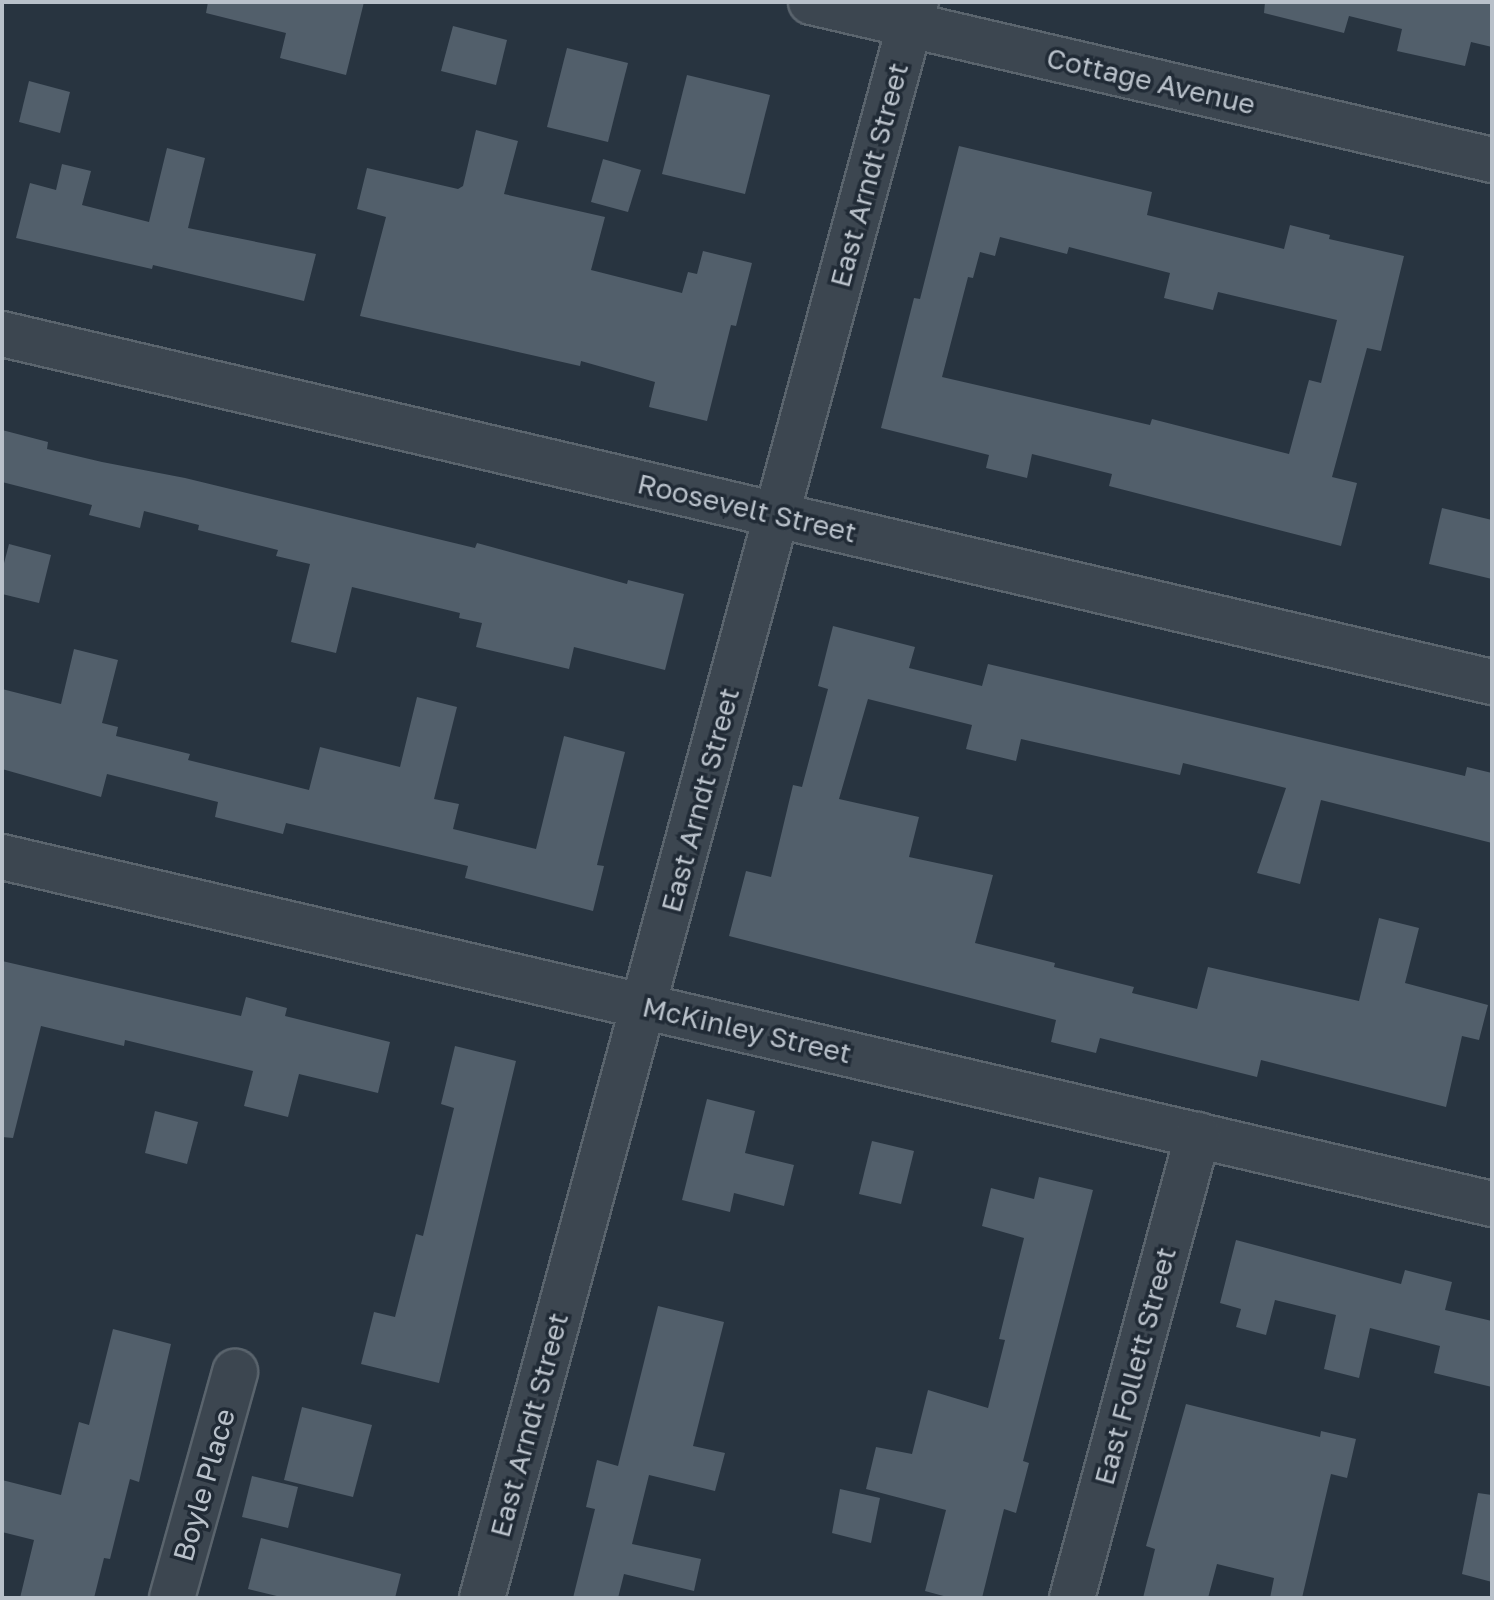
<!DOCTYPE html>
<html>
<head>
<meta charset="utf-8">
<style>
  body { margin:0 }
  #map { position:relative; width:1494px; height:1600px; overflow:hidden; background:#283440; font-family:"Golos Text",sans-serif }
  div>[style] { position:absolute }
  .building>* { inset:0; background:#525f6b }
  .roads { filter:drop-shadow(2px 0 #5a646d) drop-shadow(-2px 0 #5a646d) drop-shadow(0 2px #5a646d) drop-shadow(0 -2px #5a646d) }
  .minor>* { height:44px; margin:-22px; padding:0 22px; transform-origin:22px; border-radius:22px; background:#3c4650 }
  span { translate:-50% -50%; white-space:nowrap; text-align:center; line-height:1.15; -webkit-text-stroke:7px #212b36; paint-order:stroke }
  .street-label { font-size:28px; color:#b9c1ca }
  .frame { position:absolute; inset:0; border:4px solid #b9c1ca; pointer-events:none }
</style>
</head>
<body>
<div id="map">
  <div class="building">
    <i style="clip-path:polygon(208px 2px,364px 2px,346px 75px,280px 58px,286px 33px,206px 13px)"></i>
    <i style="clip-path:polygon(1265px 2px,1492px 2px,1492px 47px,1471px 42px,1465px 66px,1397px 51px,1402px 29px,1349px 16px,1344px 33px,1264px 13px)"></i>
    <i style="clip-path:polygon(453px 26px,507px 40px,496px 85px,441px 71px)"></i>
    <i style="clip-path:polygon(567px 48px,628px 63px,608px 142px,547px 127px)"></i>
    <i style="clip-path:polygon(687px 75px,770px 95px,745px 194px,662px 174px)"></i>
    <i style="clip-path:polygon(29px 81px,70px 92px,60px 133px,19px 122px)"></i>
    <i style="clip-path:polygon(476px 130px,518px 141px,504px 194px,605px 217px,591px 270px,682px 293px,688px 272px,697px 274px,703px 251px,752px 263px,736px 326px,731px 325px,707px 421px,649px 407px,655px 382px,581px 361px,580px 366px,360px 316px,386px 217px,357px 209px,367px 168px,458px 189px,463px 186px)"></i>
    <i style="clip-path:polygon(evenodd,959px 146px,1152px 192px,1147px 215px,1284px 249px,1290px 225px,1330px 235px,1329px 239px,1404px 256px,1381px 351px,1367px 348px,1332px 477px,1357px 483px,1341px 546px,1109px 486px,1112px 474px,1032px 454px,1027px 478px,986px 468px,989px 455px,881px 428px,914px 298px,920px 299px,959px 146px,1000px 237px,1067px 254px,1069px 247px,1170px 273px,1164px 298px,1213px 310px,1218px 292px,1337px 320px,1321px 383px,1309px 380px,1289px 454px,1152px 419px,1150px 425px,942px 377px,968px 277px,973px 278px,980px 252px,995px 256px,1000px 237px)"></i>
    <i style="clip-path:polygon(167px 148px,205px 158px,188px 228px,316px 254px,304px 301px,153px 265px,152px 269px,16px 238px,30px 183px,56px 190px,62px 164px,91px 171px,82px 205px,149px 222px)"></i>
    <i style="clip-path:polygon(603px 159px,641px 170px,628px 212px,591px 202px)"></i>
    <i style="clip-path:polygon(2px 430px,48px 442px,47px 449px,102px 462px,185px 478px,475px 548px,477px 543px,627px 584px,628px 580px,684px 594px,665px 670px,574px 647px,569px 669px,476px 647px,482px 623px,459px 618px,460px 613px,352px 587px,336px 653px,291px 642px,310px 564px,276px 556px,278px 550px,198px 530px,199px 525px,144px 511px,140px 528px,89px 515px,92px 505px,2px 482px)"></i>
    <i style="clip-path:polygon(1442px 508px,1492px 520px,1492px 579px,1429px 564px)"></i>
    <i style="clip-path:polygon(9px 544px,51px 555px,39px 603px,2px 594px,2px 571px)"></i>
    <i style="clip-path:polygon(833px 626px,915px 647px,909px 668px,982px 686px,988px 664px,1465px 776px,1467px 767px,1492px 773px,1492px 843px,1321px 800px,1300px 884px,1257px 873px,1286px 788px,1183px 763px,1180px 775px,1021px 739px,1016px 761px,966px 749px,972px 725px,868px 699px,839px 799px,919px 817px,909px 857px,993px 875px,975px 943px,1055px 963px,1054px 967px,1134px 987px,1132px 993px,1197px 1009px,1208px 967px,1359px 1001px,1379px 918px,1419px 928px,1405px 983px,1488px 1005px,1479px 1040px,1462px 1036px,1446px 1107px,1261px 1060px,1257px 1077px,1100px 1038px,1096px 1053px,1051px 1042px,1056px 1020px,729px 936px,746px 871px,771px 877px,793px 785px,802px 787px,828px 689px,818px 686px)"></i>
    <i style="clip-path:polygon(74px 649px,118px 660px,102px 723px,118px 727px,116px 736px,190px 754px,188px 760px,309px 790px,320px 747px,400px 767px,417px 697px,457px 707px,434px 799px,459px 804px,453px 829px,536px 849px,564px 736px,625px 752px,597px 865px,604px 866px,593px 911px,465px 878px,468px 866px,286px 823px,283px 834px,215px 817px,218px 802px,107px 774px,101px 797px,2px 769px,2px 689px,61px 704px)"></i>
    <i style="clip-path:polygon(2px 961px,241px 1016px,246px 997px,287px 1008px,285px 1016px,390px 1042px,378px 1093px,299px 1074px,288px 1117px,244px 1106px,253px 1071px,125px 1040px,124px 1046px,41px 1026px,13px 1138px,2px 1137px)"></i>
    <i style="clip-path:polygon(455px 1046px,516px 1061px,439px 1383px,361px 1364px,374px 1312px,395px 1317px,416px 1234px,423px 1236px,454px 1108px,441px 1104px)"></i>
    <i style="clip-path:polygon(707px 1099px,755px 1111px,745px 1153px,794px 1165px,784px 1206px,734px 1193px,730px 1212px,682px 1200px)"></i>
    <i style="clip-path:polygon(155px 1111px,198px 1122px,187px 1164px,145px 1153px)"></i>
    <i style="clip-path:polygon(872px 1141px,914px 1151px,901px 1204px,859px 1194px)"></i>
    <i style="clip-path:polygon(1039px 1177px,1093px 1190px,1023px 1461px,1029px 1463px,1016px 1513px,1004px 1509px,982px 1598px,951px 1598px,925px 1591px,946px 1510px,866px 1489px,876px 1447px,912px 1454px,928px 1390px,988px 1408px,1005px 1340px,999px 1339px,1024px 1238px,982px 1226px,991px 1188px,1034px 1199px)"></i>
    <i style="clip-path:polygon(1236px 1240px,1401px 1284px,1405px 1270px,1452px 1282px,1445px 1310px,1492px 1321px,1492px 1387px,1434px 1373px,1440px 1346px,1370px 1328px,1359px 1378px,1324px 1369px,1336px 1315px,1275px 1300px,1266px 1335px,1236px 1327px,1241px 1309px,1220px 1303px)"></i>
    <i style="clip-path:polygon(658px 1306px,724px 1322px,693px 1446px,725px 1453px,715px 1491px,649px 1475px,632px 1544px,701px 1559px,694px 1591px,624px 1574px,618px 1598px,573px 1598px,595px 1509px,586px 1507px,597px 1460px,618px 1466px)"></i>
    <i style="clip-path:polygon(113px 1329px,171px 1344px,139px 1482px,130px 1479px,110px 1559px,104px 1558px,94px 1598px,20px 1598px,34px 1540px,2px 1532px,2px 1480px,61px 1495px,79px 1422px,89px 1425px)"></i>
    <i style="clip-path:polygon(1186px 1404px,1320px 1437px,1321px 1431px,1356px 1439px,1347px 1478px,1331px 1474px,1302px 1598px,1270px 1598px,1274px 1578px,1217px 1564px,1208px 1598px,1143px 1598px,1155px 1549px,1146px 1546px)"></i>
    <i style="clip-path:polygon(302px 1407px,372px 1425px,353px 1497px,284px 1480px)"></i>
    <i style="clip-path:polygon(252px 1476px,298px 1487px,288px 1528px,242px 1517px)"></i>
    <i style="clip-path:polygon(840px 1489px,880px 1498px,871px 1543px,832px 1533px)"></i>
    <i style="clip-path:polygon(1478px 1493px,1492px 1495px,1492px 1582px,1462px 1574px)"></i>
    <i style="clip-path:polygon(261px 1538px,401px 1574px,395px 1598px,285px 1598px,248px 1589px)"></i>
  </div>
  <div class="roads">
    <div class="minor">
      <i style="left:811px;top:2px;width:699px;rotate:13.06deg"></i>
      <i style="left:2px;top:334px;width:1530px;rotate:13.15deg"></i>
      <i style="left:2px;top:857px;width:1530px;rotate:13.11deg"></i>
      <i style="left:172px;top:1598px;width:235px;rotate:-74.4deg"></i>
      <i style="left:482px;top:1598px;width:1654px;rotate:-74.79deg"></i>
      <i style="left:1072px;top:1598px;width:480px;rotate:-74.8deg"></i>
    </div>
  </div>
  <div class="street-label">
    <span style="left:1151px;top:81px;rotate:13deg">Cottage Avenue</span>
    <span style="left:869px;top:175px;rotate:-75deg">East Arndt Street</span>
    <span style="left:747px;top:508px;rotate:13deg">Roosevelt Street</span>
    <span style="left:700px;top:800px;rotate:-75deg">East Arndt Street</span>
    <span style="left:747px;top:1030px;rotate:13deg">McKinley Street</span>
    <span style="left:1135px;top:1366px;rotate:-75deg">East Follett Street</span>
    <span style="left:529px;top:1425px;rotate:-75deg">East Arndt Street</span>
    <span style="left:204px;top:1485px;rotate:-74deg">Boyle Place</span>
  </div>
  <div class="frame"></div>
</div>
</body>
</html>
